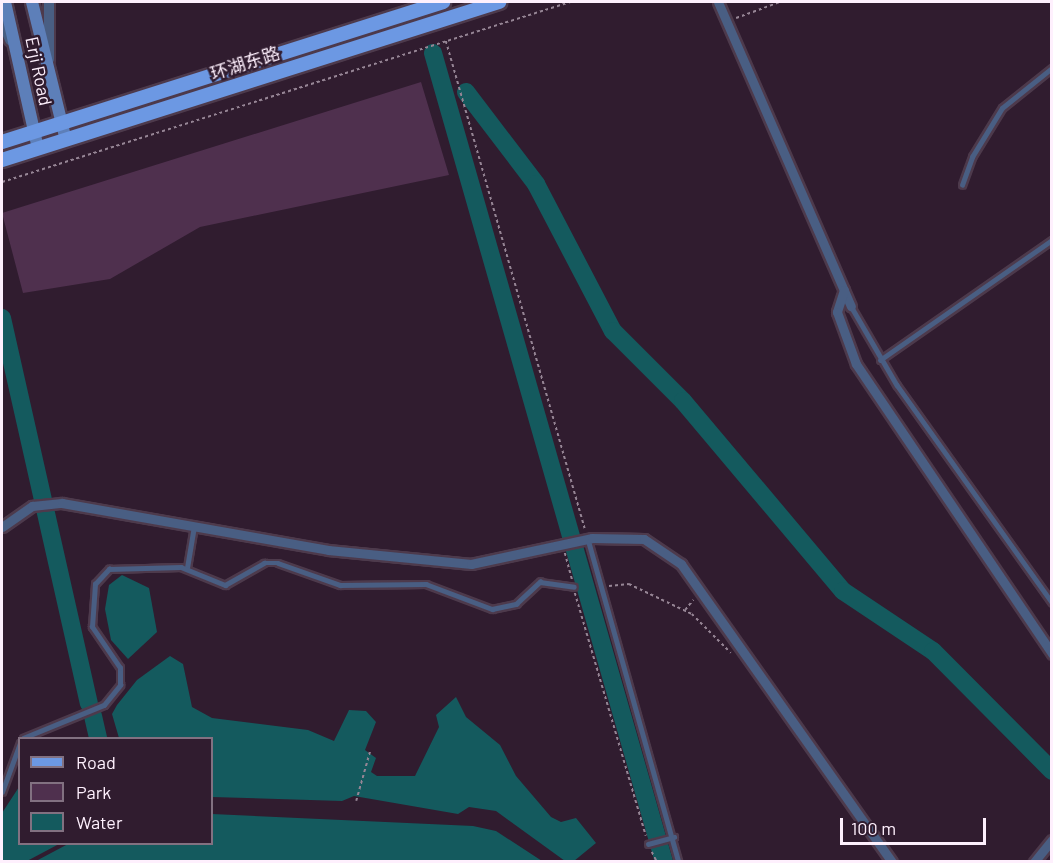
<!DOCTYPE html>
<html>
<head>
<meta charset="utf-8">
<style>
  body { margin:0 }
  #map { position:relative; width:1053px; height:863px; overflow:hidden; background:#301c2f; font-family:Barlow,"Noto Sans SC",sans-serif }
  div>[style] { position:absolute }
  .green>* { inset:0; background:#4f304e }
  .water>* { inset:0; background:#145a5e }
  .river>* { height:18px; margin:-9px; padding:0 9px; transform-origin:9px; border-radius:9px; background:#145a5e }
  .path>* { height:1.5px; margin-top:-0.75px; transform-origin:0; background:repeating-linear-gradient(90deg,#968595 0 3px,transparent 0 6px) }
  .roads { filter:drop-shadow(2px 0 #4d3a4c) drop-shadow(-2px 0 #4d3a4c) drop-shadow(0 2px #4d3a4c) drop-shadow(0 -2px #4d3a4c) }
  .service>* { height:4.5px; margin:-2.25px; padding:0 2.25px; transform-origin:2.25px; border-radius:2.25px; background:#495e83 }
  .minor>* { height:9px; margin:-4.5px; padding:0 4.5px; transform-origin:4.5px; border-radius:4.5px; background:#495e83 }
  .tertiary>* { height:10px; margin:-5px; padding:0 5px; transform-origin:5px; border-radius:5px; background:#495e83 }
  .secondary>* { height:12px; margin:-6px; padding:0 6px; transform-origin:6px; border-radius:6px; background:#5d7fb9 }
  .primary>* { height:14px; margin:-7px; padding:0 7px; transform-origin:7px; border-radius:7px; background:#6c98e3 }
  span { translate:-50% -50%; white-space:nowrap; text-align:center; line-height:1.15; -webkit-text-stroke:5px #301c2f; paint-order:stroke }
  .street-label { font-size:18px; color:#fef0fd }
  .frame { position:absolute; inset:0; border:3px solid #fef0fd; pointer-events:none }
  .legend { position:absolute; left:18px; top:737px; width:195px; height:108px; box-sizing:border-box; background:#301c2f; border:2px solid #827181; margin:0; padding:8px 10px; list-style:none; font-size:18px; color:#fef0fd }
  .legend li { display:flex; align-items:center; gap:12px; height:30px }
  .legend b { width:30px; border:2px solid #827181 }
  .scale { position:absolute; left:840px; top:818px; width:146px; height:27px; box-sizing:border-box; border:3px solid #fef0fd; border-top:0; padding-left:8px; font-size:18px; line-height:21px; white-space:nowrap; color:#fef0fd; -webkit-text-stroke:4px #301c2f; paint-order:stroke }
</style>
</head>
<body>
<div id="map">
  <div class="green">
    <i style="clip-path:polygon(421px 82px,449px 175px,200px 227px,110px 279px,23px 293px,2px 213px)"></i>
  </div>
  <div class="water">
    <i style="clip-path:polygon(122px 575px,149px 588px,157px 632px,128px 659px,111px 640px,105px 609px,109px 585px)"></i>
    <i style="clip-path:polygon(170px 656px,183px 664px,192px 707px,212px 718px,308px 730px,334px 741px,349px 710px,366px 711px,376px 722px,365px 750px,376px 758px,371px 772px,377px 776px,415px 776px,439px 727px,436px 715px,456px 697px,466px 717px,500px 745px,516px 776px,551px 817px,561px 822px,576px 818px,596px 843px,574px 861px,565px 861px,496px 811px,469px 807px,458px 814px,354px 796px,342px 801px,212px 797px,212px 738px,119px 738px,112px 714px,117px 705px,137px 680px)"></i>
    <i style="clip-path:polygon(19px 787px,20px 844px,59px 844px,27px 861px,2px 861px,2px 813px)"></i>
    <i style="clip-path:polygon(212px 814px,473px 826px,496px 831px,542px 861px,36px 861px,68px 844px,212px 844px)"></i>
  </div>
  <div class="river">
    <i style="left:433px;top:53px;width:841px;rotate:74.06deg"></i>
    <i style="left:466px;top:92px;width:116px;rotate:52.7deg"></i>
    <i style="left:536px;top:184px;width:166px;rotate:62.4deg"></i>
    <i style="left:613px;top:331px;width:99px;rotate:45deg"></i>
    <i style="left:683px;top:401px;width:248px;rotate:49.9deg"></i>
    <i style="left:843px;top:591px;width:108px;rotate:33.7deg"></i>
    <i style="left:933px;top:651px;width:169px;rotate:45.2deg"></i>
    <i style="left:2px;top:318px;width:395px;rotate:77.3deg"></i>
    <i style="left:93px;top:716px;width:23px;rotate:77deg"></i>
  </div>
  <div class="path">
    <i style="left:736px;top:18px;width:47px;rotate:-20deg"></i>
    <i style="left:446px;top:41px;width:507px;rotate:74.1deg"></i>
    <i style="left:2px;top:182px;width:596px;rotate:-17.58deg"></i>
    <i style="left:565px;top:553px;width:28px;rotate:75deg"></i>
    <i style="left:609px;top:586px;width:20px;rotate:-6deg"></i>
    <i style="left:629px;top:584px;width:70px;rotate:25.5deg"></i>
    <i style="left:692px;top:614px;width:55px;rotate:45deg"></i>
    <i style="left:575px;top:593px;width:253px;rotate:73.7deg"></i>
    <i style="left:685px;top:610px;width:13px;rotate:-51deg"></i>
    <i style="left:356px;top:801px;width:52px;rotate:-74.4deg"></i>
    <i style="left:652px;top:852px;width:11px;rotate:63deg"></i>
  </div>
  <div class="roads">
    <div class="service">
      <i style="left:962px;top:185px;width:30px;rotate:-70deg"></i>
      <i style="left:972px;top:157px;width:57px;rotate:-58.5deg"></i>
      <i style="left:1002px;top:108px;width:64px;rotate:-38.7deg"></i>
      <i style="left:851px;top:306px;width:91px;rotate:59.8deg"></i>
      <i style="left:897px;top:385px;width:267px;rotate:54.5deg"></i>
      <i style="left:880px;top:360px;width:210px;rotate:-34.9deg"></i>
      <i style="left:588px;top:539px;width:336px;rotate:74.3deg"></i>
      <i style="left:187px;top:568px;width:43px;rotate:-80.5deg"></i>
      <i style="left:23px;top:738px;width:87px;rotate:-22.2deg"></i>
      <i style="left:104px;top:705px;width:26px;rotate:-51deg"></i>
      <i style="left:120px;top:685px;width:17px;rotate:-90deg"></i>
      <i style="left:120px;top:668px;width:50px;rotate:-124.3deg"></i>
      <i style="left:92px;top:627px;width:43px;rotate:-86deg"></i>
      <i style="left:95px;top:584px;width:21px;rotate:-47deg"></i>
      <i style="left:109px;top:569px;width:72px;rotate:-1.6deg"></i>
      <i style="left:181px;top:567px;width:48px;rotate:22.2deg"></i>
      <i style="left:225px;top:585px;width:45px;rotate:-29.4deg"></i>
      <i style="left:264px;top:563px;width:14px"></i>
      <i style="left:278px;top:563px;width:66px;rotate:19.5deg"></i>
      <i style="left:340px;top:585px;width:86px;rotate:-0.7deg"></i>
      <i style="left:426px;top:584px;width:71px;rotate:20.7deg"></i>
      <i style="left:492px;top:609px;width:25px;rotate:-12deg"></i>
      <i style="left:516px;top:604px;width:33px;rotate:-43deg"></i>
      <i style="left:540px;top:582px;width:34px;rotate:8deg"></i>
      <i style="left:2px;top:792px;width:52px;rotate:-69.8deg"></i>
      <i style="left:648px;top:844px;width:27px;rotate:-15deg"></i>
    </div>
    <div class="minor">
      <i style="left:718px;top:2px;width:332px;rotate:66.4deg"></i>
      <i style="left:844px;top:290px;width:23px;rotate:108deg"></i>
      <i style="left:837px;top:312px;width:55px;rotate:69.9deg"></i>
      <i style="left:856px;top:364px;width:350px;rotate:55.9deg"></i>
      <i style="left:2px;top:527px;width:37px;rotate:-35deg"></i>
      <i style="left:32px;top:506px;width:30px;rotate:-6deg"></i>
      <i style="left:62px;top:503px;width:270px;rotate:10deg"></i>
      <i style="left:328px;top:550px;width:144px;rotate:5.6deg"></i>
      <i style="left:471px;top:564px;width:124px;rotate:-12.1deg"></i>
      <i style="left:592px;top:538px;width:52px;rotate:1.1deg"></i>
      <i style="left:644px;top:539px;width:45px;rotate:34deg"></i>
      <i style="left:681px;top:564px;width:365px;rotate:54.7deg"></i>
      <i style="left:1034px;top:862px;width:28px;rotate:-51deg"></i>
    </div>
    <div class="tertiary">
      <i style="left:49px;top:2px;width:57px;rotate:90deg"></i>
      <i style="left:2px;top:21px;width:21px;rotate:67deg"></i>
    </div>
    <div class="secondary">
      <i style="left:5px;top:2px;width:150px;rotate:77.3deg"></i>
      <i style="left:32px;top:2px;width:142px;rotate:76.2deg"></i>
    </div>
    <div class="primary">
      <i style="left:2px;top:142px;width:463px;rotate:-17.6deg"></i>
      <i style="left:2px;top:160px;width:522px;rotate:-17.64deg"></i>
    </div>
  </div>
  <div class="street-label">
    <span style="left:245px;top:63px;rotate:-18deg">环湖东路</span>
    <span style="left:39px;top:71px;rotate:78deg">Erji Road</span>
  </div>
  <div class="frame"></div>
  <ul class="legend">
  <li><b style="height:8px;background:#6c98e3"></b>Road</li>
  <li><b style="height:16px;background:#4f304e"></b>Park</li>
  <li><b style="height:16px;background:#145a5e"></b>Water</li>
  </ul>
  <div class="scale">100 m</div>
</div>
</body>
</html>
